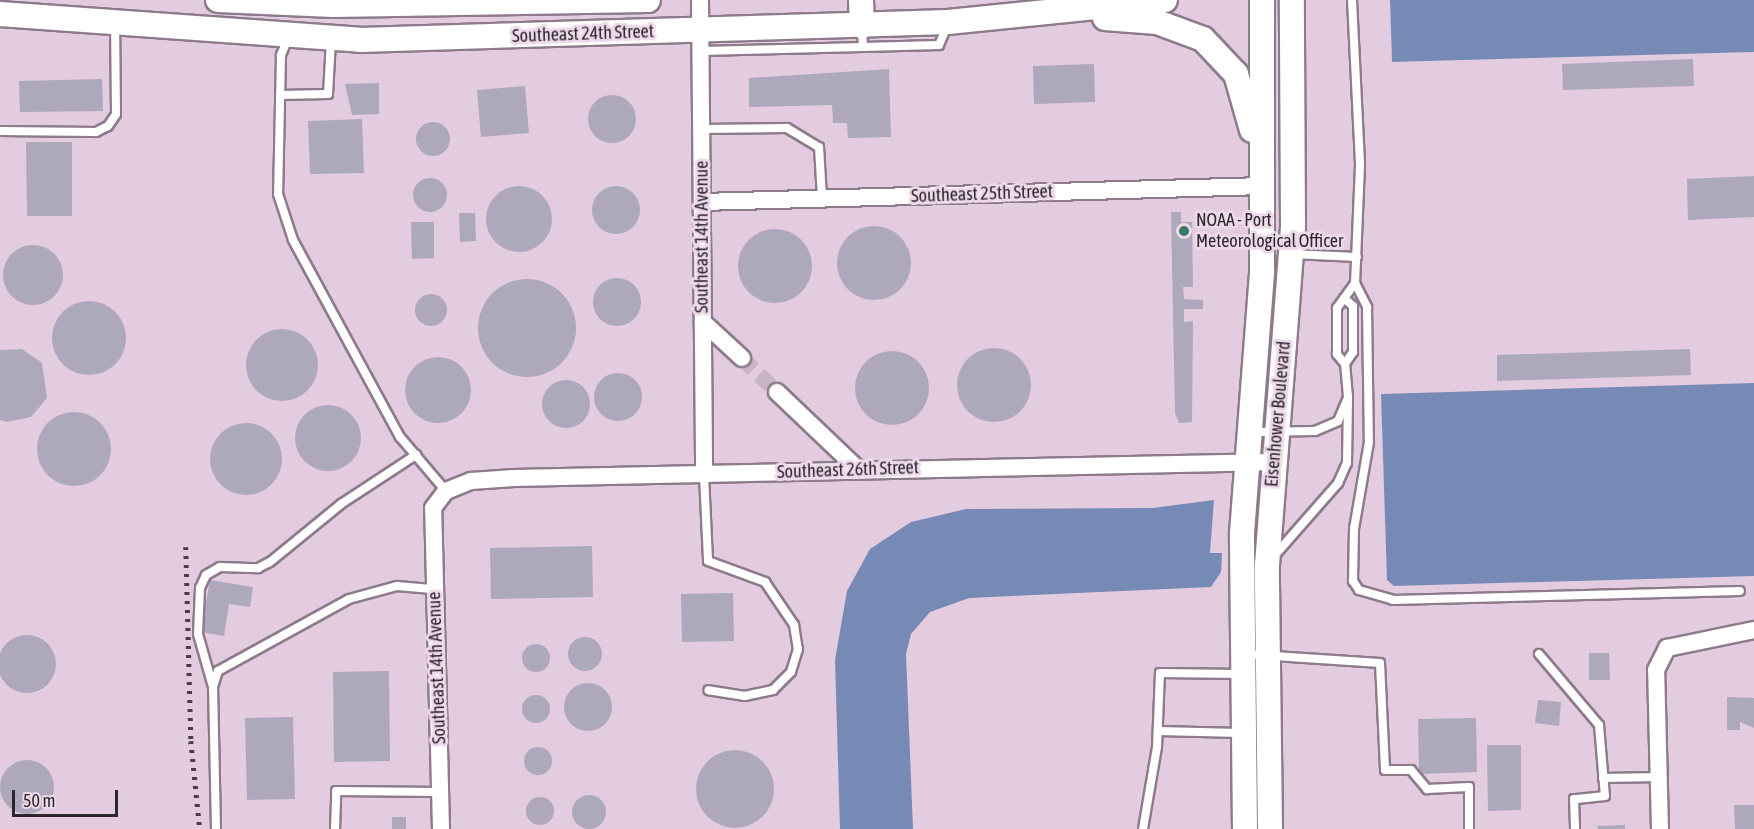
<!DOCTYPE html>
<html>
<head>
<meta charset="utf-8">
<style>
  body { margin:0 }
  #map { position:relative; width:1754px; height:829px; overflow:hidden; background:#edd9ea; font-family:"Asap Condensed",sans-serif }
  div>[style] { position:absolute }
  .built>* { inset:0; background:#e3cbe0 }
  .water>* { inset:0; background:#7789b5 }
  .building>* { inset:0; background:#aea8bd }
  .round { border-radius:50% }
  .street-tunnel>* { height:16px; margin-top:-8px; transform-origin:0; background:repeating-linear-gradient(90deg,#c7b5c4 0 16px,transparent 0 24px) }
  .roads { filter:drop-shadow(2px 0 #8d7b8b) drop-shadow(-2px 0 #8d7b8b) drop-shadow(0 2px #8d7b8b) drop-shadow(0 -2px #8d7b8b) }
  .lane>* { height:8px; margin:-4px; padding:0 4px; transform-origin:4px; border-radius:4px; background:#fff }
  .street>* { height:16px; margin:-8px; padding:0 8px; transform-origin:8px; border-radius:8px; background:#fff }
  .secondary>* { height:24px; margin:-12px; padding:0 12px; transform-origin:12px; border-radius:12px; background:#fff }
  .rail>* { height:4.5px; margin-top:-2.25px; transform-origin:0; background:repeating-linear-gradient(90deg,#483f46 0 3px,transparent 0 9px) }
  .dots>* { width:16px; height:16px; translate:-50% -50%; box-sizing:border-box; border:3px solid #edd9ea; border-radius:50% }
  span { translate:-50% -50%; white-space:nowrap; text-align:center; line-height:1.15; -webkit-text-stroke:6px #edd9ea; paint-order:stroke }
  .street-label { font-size:18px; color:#2d262c }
  .poi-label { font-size:18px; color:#2d262c }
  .left { translate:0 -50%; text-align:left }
  .scale { position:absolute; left:12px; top:790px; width:106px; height:27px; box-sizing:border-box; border:3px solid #2d262c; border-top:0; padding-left:8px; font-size:18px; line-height:21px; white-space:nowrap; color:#2d262c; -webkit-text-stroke:4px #edd9ea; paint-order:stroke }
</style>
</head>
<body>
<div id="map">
  <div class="built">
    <i style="clip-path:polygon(0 0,1390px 0,1392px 62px,1754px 52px,1754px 383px,1381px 395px,1387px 580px,1394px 586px,1754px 576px,1754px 829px,0 829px)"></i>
  </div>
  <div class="water">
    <i style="clip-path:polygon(1390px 0,1754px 0,1754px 52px,1392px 62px)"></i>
    <i style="clip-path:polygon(1754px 383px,1754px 576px,1394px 586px,1387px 580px,1381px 394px)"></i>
    <i style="clip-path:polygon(1214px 500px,1210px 553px,1222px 553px,1221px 572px,1211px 587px,969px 598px,930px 612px,911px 634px,906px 654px,913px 829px,840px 829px,835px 660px,847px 591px,870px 549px,911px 522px,966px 509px,1153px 508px)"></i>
  </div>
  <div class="building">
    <i style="clip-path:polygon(1693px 59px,1694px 86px,1563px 90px,1562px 64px)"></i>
    <i style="clip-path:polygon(1094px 64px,1095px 102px,1034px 104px,1033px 66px)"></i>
    <i style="clip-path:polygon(889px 69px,891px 137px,848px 138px,847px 123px,833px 123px,832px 105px,749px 107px,749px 78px)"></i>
    <i style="clip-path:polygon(102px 79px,103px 111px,20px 112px,19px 81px)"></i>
    <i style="clip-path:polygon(379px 83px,379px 114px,352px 115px,345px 84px)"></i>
    <i style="clip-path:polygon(525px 86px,529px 133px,481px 137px,477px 90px)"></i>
    <i class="round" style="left:588px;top:95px;width:48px;height:48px"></i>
    <i style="clip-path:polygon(362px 119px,364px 173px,310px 174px,308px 121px)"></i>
    <i class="round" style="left:416px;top:122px;width:34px;height:34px"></i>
    <i style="clip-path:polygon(26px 142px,72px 142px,72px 216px,27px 216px)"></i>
    <i style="clip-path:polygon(1754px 176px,1754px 217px,1688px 220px,1687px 179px)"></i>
    <i class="round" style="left:413px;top:178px;width:34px;height:34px"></i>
    <i class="round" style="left:486px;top:186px;width:66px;height:66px"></i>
    <i class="round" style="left:592px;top:186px;width:48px;height:48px"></i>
    <i style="clip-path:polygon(1171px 212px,1181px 212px,1181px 222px,1192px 222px,1193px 287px,1183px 287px,1184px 299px,1203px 300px,1203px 309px,1184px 309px,1184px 322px,1193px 321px,1192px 422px,1179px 423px,1175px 413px)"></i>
    <i style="clip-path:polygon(459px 213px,475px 213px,476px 241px,460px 242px)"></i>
    <i style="clip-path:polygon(411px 222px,434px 222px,434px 258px,412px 259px)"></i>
    <i class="round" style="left:837px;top:226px;width:74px;height:74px"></i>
    <i class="round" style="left:738px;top:229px;width:74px;height:74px"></i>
    <i class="round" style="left:3px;top:245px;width:60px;height:60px"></i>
    <i class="round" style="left:593px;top:278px;width:48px;height:48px"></i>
    <i class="round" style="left:478px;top:279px;width:98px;height:98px"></i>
    <i class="round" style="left:415px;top:294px;width:32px;height:32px"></i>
    <i class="round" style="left:52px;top:301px;width:74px;height:74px"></i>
    <i class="round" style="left:246px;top:329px;width:72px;height:72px"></i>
    <i class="round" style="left:957px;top:348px;width:74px;height:74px"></i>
    <i style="clip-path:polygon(22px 349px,42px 363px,47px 398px,31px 417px,7px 422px,0 420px,0 350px)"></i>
    <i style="clip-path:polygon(1690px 349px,1691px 375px,1497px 381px,1497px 355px)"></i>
    <i class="round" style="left:855px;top:351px;width:74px;height:74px"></i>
    <i class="round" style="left:405px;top:357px;width:66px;height:66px"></i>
    <i class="round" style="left:594px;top:373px;width:48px;height:48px"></i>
    <i class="round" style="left:542px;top:380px;width:48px;height:48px"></i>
    <i class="round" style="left:295px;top:405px;width:66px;height:66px"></i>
    <i class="round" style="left:37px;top:412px;width:74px;height:74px"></i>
    <i class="round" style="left:210px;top:423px;width:72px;height:72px"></i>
    <i style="clip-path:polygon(592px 546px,593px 597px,491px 599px,490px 548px)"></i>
    <i style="clip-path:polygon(210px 580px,253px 587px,250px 607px,229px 604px,224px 636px,201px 632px)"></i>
    <i style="clip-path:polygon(733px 593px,734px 641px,682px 642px,681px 594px)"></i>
    <i class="round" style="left:-2px;top:635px;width:58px;height:58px"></i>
    <i class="round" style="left:568px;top:637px;width:34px;height:34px"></i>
    <i class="round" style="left:522px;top:644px;width:28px;height:28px"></i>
    <i style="clip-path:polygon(1589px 653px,1609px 653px,1610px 680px,1589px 680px)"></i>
    <i style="clip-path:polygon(389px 671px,390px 761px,334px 762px,333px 672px)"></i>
    <i class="round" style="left:564px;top:683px;width:48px;height:48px"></i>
    <i class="round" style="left:522px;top:695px;width:28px;height:28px"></i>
    <i style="clip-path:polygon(1727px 697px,1754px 698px,1754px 728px,1740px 722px,1740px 730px,1727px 730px)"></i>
    <i style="clip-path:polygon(1538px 700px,1561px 702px,1559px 726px,1535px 723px)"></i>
    <i style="clip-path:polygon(293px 717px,295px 799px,247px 800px,245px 718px)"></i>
    <i style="clip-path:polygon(1476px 718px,1477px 772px,1419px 774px,1418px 719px)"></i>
    <i style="clip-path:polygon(1487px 745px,1521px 745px,1521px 810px,1488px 811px)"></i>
    <i class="round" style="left:524px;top:747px;width:28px;height:28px"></i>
    <i class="round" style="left:696px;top:750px;width:78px;height:78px"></i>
    <i class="round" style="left:0;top:760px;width:54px;height:54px"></i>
    <i class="round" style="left:572px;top:795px;width:34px;height:34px"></i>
    <i class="round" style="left:526px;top:797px;width:28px;height:28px"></i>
    <i style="clip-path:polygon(1734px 805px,1754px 805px,1754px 829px,1735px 829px)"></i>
    <i style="clip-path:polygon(392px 817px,406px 817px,406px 829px,392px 829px)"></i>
    <i style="clip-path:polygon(1625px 825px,1625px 829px,1598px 829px,1597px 826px)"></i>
  </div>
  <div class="street-tunnel">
    <i style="left:742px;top:358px;width:49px;rotate:44.2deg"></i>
  </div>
  <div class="roads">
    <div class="lane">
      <i style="left:1352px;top:0;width:165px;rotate:87.2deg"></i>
      <i style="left:1360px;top:165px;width:118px;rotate:92.4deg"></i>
      <i style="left:1355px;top:283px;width:27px;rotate:63deg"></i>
      <i style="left:1367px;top:307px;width:135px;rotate:89.2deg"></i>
      <i style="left:1369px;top:442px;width:88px;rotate:99.8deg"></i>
      <i style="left:1354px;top:529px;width:52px;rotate:91.1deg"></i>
      <i style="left:1353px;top:581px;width:11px;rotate:56deg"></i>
      <i style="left:1359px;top:590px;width:35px;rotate:16deg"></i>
      <i style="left:1393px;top:600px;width:347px;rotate:-1.5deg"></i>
      <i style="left:289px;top:36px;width:21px;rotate:113deg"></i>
      <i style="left:281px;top:55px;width:139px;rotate:91.2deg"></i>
      <i style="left:278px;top:194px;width:48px;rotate:71.9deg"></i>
      <i style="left:293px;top:240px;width:224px;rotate:61.5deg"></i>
      <i style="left:400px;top:437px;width:71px;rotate:49.6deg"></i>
      <i style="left:863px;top:47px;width:76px;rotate:-1.5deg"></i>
      <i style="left:939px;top:45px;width:23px;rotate:-67deg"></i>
      <i style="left:701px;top:51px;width:162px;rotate:-1.4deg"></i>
      <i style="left:863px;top:47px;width:20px;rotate:-93deg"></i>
      <i style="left:280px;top:95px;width:48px;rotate:-1.2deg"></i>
      <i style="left:328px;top:94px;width:53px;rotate:-86.8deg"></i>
      <i style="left:702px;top:129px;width:85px;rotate:-0.7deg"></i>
      <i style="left:787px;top:128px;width:37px;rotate:31deg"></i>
      <i style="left:819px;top:147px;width:51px;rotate:86.6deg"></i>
      <i style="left:0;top:131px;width:96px;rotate:0.6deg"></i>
      <i style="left:96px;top:132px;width:13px;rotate:-27deg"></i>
      <i style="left:108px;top:126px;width:14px;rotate:-56deg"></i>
      <i style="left:116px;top:114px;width:90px;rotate:-90.6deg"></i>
      <i style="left:1292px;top:254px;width:65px;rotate:2.6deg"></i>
      <i style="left:1344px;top:298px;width:12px;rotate:42deg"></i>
      <i style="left:1353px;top:306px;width:46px;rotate:90deg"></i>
      <i style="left:1353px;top:352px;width:14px;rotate:124deg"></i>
      <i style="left:1253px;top:432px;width:62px;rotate:-0.9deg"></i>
      <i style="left:1315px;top:431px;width:25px;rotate:-23deg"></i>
      <i style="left:1338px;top:421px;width:23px;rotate:-67deg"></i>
      <i style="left:704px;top:475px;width:86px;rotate:87.3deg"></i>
      <i style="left:708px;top:561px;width:61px;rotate:20.2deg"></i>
      <i style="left:765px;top:582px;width:52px;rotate:56deg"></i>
      <i style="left:794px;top:625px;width:24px;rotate:81deg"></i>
      <i style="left:798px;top:649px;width:24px;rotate:107deg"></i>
      <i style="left:791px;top:672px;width:25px;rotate:135deg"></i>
      <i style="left:773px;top:690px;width:29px;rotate:168deg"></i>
      <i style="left:745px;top:696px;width:37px;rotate:-171deg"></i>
      <i style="left:1275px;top:555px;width:96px;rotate:-48.8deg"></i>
      <i style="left:1338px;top:483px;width:22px;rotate:-66deg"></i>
      <i style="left:1347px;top:463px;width:66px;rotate:-89.1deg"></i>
      <i style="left:1348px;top:397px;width:33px;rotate:-95deg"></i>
      <i style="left:1345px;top:364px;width:13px;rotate:-129deg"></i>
      <i style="left:1337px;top:354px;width:46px;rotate:-90deg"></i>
      <i style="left:1337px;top:308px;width:31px;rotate:-54deg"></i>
      <i style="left:1244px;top:654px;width:136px;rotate:3.8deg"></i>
      <i style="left:1380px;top:663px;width:107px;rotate:87.3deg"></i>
      <i style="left:1385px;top:770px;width:26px"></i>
      <i style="left:1411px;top:770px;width:25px;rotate:50deg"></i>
      <i style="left:1427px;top:789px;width:42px;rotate:-2.7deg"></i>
      <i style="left:1469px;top:787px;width:42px;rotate:90deg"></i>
      <i style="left:1539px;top:654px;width:93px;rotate:49.8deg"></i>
      <i style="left:1599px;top:725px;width:71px;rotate:85.2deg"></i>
      <i style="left:1605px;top:796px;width:31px;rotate:174deg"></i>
      <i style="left:1574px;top:799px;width:30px;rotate:88deg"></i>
      <i style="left:213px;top:687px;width:55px;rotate:-105.8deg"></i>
      <i style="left:198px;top:634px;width:46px;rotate:-87.5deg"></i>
      <i style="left:200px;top:588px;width:14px;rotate:-65deg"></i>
      <i style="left:206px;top:575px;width:16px;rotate:-30deg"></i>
      <i style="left:220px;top:567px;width:38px;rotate:2deg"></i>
      <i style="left:258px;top:568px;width:13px;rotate:-27deg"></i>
      <i style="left:270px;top:562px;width:92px;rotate:-39.2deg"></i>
      <i style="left:341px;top:504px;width:90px;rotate:-33.2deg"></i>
      <i style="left:1158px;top:731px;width:83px;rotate:1.4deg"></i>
      <i style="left:1603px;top:778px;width:56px;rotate:-1deg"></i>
      <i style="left:216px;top:829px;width:142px;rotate:-91.2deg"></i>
      <i style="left:213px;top:687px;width:17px;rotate:-73deg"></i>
      <i style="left:218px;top:671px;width:149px;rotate:-28.8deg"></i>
      <i style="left:349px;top:599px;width:50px;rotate:-15.2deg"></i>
      <i style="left:397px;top:586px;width:38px;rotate:5deg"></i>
      <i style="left:335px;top:829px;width:38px;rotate:-88deg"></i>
      <i style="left:336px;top:791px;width:104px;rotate:0.6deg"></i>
      <i style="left:1143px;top:829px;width:83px;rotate:-80.3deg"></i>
      <i style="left:1157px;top:747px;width:74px;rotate:-87.7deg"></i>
      <i style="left:1160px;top:673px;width:82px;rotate:0.7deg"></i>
    </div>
    <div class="street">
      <i style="left:700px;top:0;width:475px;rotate:89.5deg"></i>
      <i style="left:702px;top:202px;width:561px;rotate:-1.63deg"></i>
      <i style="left:703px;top:322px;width:53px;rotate:42.7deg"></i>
      <i style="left:777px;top:392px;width:113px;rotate:43.6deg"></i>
      <i style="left:441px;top:829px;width:321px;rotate:-91.4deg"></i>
      <i style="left:433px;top:508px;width:21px;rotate:-53deg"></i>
      <i style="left:446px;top:491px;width:27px;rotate:-22deg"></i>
      <i style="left:471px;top:481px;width:43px;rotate:-4deg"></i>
      <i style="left:514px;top:478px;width:760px;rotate:-1.21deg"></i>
      <i style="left:1660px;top:829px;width:159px;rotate:-91.4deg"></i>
      <i style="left:1656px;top:670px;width:25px;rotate:-63deg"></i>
      <i style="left:1667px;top:648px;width:89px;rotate:-11.7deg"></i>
    </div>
    <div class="secondary">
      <i style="left:218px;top:0;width:115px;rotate:2.5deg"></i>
      <i style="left:333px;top:5px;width:315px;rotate:-0.9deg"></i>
      <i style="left:861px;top:0;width:26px;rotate:88deg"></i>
      <i style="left:0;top:14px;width:361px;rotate:4.1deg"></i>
      <i style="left:360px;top:40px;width:588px;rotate:-1.75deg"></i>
      <i style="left:948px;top:22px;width:218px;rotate:-5.8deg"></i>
      <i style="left:1105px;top:18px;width:52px;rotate:4.4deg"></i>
      <i style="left:1157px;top:22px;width:49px;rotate:20.3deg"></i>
      <i style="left:1203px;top:39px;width:48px;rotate:46.7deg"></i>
      <i style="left:1236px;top:74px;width:58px;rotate:74.1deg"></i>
      <i style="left:1245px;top:829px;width:296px;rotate:-90.6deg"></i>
      <i style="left:1242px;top:533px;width:261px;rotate:-85.6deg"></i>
      <i style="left:1262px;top:273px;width:273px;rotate:-90deg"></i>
      <i style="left:1270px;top:829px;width:264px;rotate:-90.7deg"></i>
      <i style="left:1267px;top:565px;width:339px;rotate:-85.6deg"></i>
      <i style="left:1293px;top:227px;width:227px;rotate:-90.3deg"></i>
    </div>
  </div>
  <div class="rail">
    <i style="left:186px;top:547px;width:194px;rotate:88.5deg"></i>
    <i style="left:191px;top:741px;width:88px;rotate:84.2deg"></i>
  </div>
  <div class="dots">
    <i style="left:1184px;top:231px;background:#397865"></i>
  </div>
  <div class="street-label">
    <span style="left:583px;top:34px;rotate:-2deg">Southeast 24th Street</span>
    <span style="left:982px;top:194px;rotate:-2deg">Southeast 25th Street</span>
    <span style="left:702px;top:237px;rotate:-90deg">Southeast 14th Avenue</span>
    <span style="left:1278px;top:414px;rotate:-85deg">Eisenhower Boulevard</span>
    <span style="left:848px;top:470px;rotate:-2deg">Southeast 26th Street</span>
    <span style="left:437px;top:668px;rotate:-92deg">Southeast 14th Avenue</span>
  </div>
  <div class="poi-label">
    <span class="left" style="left:1196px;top:231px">NOAA - Port<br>Meteorological Officer</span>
  </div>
  <div class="scale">50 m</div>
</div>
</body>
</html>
